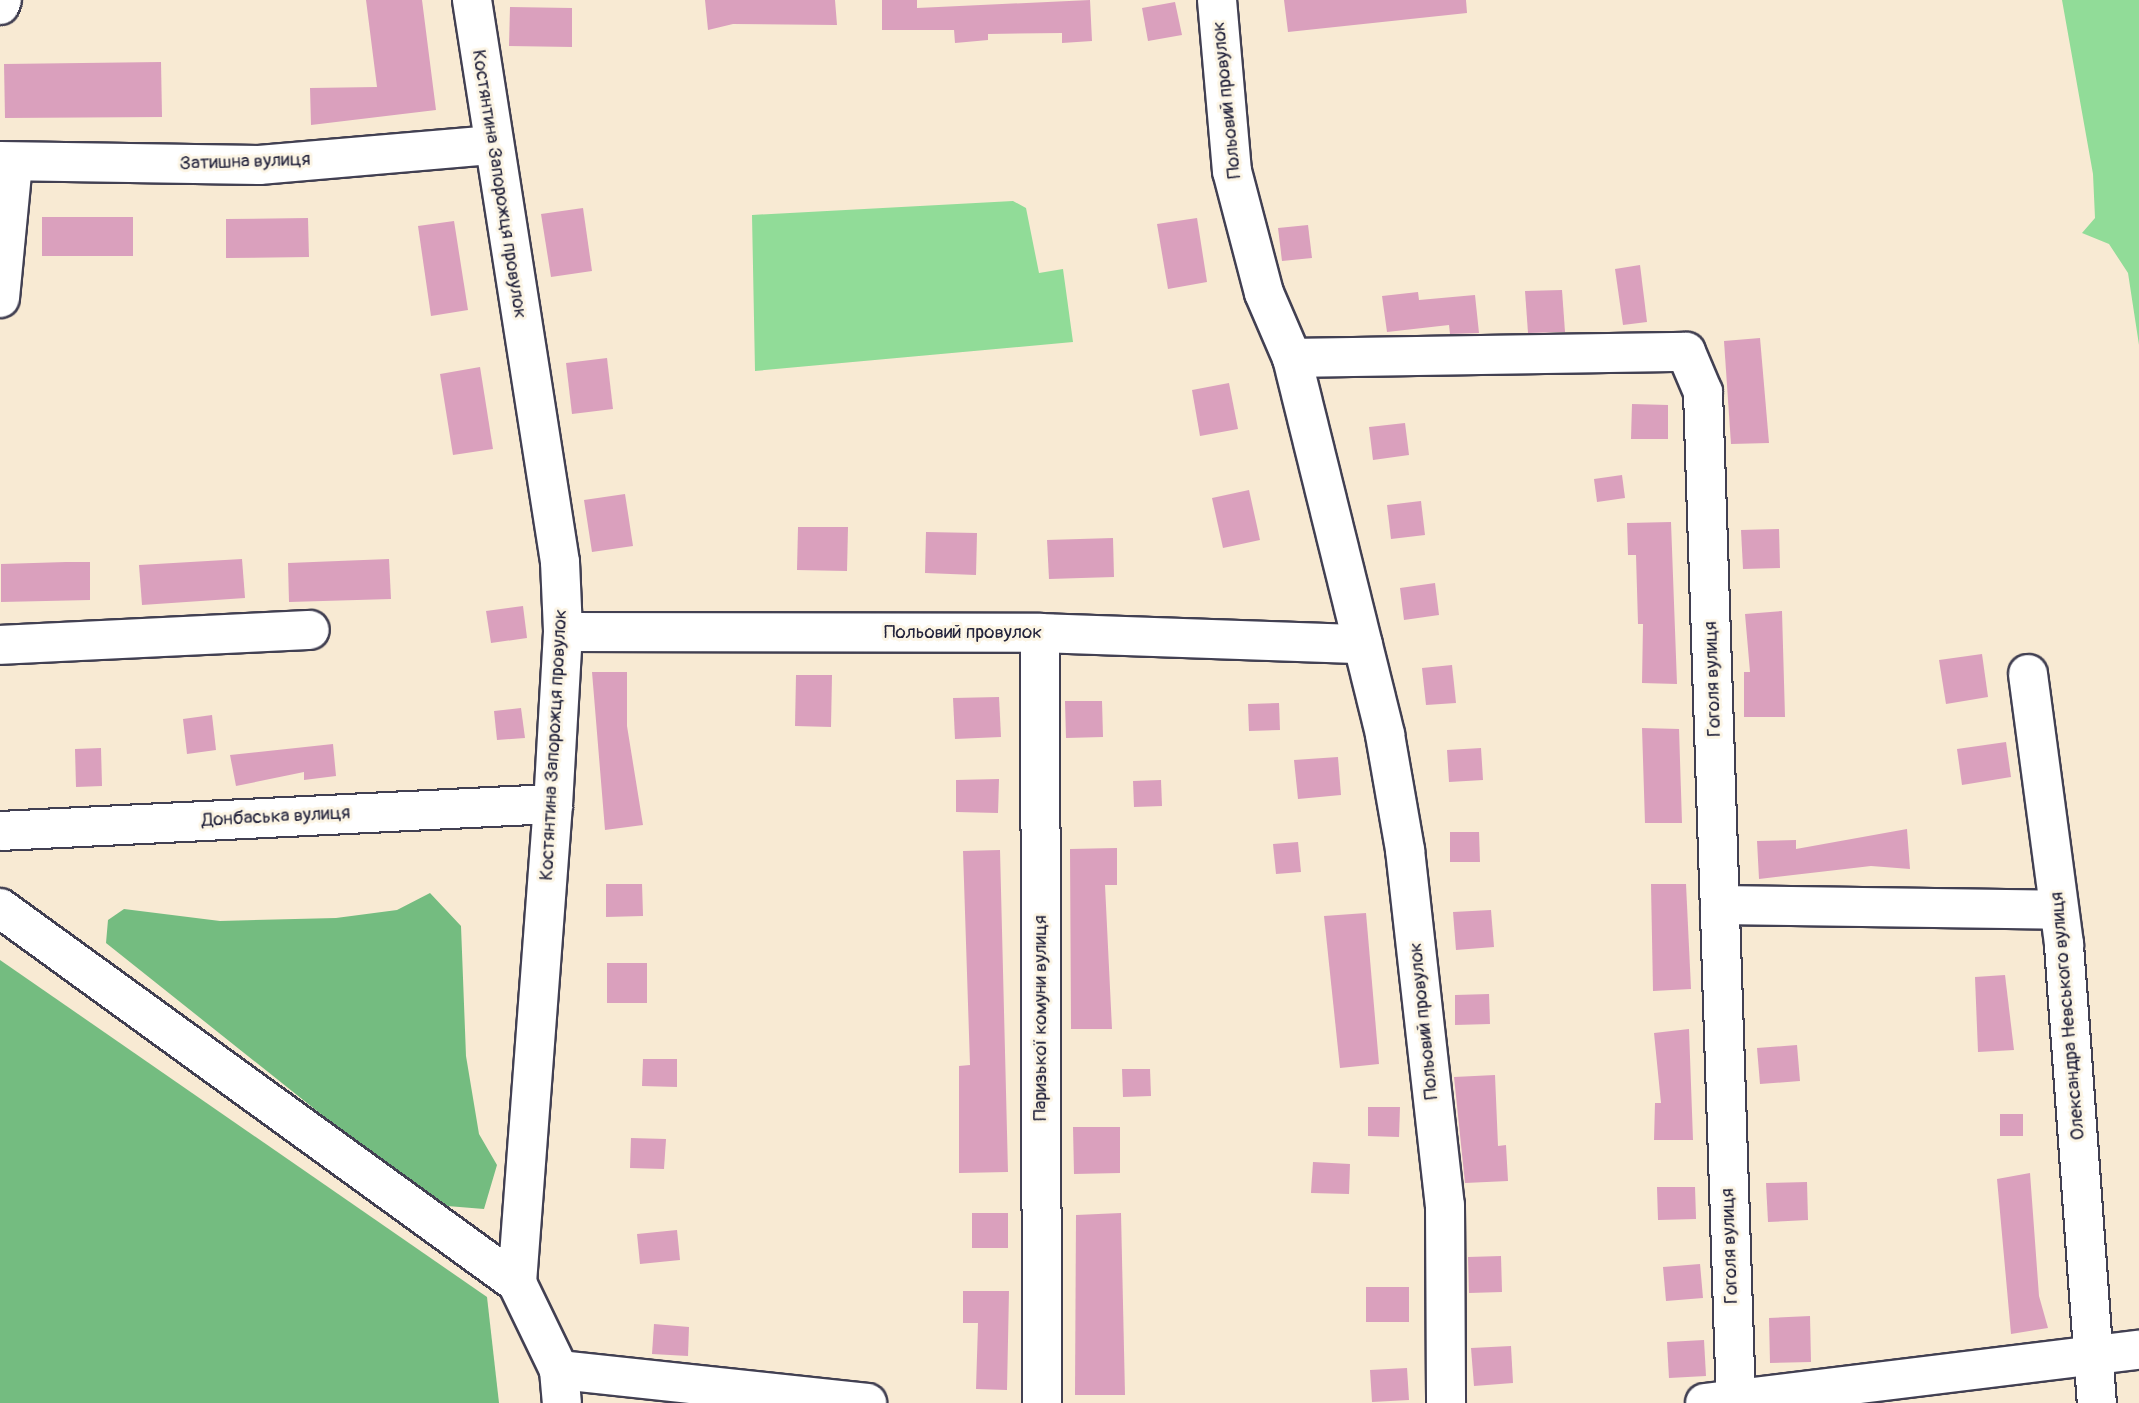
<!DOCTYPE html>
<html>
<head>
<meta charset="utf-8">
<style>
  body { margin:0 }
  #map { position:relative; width:2139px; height:1403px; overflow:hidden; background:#f8ead3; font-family:Pangolin,sans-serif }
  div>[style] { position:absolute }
  .green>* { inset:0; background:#91dc98 }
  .forest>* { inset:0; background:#74bc80 }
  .building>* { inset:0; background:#daa0bd }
  .roads { filter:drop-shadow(2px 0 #424052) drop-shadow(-2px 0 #424052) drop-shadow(0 2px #424052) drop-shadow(0 -2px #424052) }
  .minor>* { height:38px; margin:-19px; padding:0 19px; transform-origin:19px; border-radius:19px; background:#fff }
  span { translate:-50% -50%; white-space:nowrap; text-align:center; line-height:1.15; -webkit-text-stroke:6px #fcf5e5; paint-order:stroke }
  .street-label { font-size:19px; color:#22223b }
</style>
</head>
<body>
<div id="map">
  <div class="green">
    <i style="clip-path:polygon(2062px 0,2139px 0,2139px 345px,2128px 273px,2109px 244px,2082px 233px,2095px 218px,2093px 174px)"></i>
    <i style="clip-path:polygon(1013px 201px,1026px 208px,1039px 273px,1063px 269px,1073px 342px,755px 371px,752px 215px)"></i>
  </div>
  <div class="forest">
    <i style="clip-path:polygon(430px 893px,461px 926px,466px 1056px,479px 1134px,497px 1165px,484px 1209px,435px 1205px,106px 943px,108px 920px,124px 909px,220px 921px,336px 918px,397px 910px)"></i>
    <i style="clip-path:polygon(0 960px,487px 1297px,499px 1403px,0 1403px)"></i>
  </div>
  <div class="building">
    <i style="clip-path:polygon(366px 0,422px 0,436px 110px,311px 125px,310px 88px,377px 87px)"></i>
    <i style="clip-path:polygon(705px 0,835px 0,837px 25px,733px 24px,708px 30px)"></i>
    <i style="clip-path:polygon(882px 0,917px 0,917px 8px,1090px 0,1092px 41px,1062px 43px,1062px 33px,988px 34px,988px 40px,955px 43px,954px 30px,882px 30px)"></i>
    <i style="clip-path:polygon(1284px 0,1466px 0,1467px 13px,1288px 32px)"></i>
    <i style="clip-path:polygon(1175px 2px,1182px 35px,1148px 41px,1142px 8px)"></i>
    <i style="clip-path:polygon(510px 7px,572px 8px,572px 47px,509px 46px)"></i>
    <i style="clip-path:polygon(161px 62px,162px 117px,5px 118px,4px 64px)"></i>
    <i style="clip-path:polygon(583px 208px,592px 271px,551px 277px,541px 214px)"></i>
    <i style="clip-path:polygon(42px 217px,133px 217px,133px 256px,42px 256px)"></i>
    <i style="clip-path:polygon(308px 218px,309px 257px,226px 258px,226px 219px)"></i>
    <i style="clip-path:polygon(1197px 218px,1207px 282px,1168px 289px,1157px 224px)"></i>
    <i style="clip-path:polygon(454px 221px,468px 310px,431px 316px,418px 226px)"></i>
    <i style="clip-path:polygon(1308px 225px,1312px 258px,1282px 261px,1278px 228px)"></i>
    <i style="clip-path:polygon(1640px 265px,1647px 322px,1623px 325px,1615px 269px)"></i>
    <i style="clip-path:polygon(1562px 290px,1565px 332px,1528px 333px,1525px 291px)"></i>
    <i style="clip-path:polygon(1418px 292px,1419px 300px,1475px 295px,1479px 333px,1450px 334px,1449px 325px,1387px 332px,1382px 296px)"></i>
    <i style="clip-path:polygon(1760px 338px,1769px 443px,1731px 444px,1724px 341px)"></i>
    <i style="clip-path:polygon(607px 358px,613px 409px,572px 414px,566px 363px)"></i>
    <i style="clip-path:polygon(480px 367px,493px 449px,453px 455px,440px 374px)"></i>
    <i style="clip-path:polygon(1229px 383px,1238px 429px,1200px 436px,1192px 390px)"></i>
    <i style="clip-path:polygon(1632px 404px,1668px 405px,1668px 439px,1631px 439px)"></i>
    <i style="clip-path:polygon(1405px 423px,1409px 455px,1373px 460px,1369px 427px)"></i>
    <i style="clip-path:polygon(1622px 475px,1625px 498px,1597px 502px,1594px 479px)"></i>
    <i style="clip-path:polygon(1249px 490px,1260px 540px,1223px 548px,1212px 498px)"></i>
    <i style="clip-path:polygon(625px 494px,633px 546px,592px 552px,584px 500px)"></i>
    <i style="clip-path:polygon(1421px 501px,1425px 535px,1391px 539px,1387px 505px)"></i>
    <i style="clip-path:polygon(1671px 522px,1677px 684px,1642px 683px,1643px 624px,1638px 624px,1636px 555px,1628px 555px,1627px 523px)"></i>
    <i style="clip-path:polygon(798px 527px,848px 527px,847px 571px,797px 570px)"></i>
    <i style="clip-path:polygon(1779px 529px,1780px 568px,1743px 569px,1741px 530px)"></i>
    <i style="clip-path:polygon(926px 532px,977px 533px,976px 575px,925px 573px)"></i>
    <i style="clip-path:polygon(1113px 538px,1114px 577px,1049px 579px,1047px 540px)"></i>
    <i style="clip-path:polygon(242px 559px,245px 598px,142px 605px,139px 565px)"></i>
    <i style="clip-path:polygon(389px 559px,391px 599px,289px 602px,288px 563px)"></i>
    <i style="clip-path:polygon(66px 562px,90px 562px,90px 600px,1px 602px,1px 564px)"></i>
    <i style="clip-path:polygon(1435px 583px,1439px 615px,1404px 620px,1400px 588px)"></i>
    <i style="clip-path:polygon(523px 606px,527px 638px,491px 643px,486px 611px)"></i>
    <i style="clip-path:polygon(1782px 611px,1785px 717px,1744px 717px,1744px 672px,1750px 672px,1745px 614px)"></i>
    <i style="clip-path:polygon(1982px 654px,1988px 697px,1946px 704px,1939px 660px)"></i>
    <i style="clip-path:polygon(1452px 665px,1456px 703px,1426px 705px,1422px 668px)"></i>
    <i style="clip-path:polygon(592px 672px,627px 672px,627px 726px,643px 825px,605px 830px)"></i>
    <i style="clip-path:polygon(796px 675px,832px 675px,831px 727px,795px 726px)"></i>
    <i style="clip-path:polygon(999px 697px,1001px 737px,955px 739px,953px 698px)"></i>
    <i style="clip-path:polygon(1065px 701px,1102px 701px,1103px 737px,1066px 738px)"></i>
    <i style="clip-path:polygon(1279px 703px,1280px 730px,1249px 731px,1248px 704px)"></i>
    <i style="clip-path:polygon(521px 708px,525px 738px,497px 740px,494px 711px)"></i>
    <i style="clip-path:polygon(212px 715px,216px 750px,187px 754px,183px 719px)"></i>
    <i style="clip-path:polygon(1642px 728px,1679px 729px,1682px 823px,1645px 823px)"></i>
    <i style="clip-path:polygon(2006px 742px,2011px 777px,1962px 785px,1957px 749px)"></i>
    <i style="clip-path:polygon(333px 744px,336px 776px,304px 780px,304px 772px,236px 786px,230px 755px)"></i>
    <i style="clip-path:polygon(101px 748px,102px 786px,76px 787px,75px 749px)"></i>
    <i style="clip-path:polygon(1481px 748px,1483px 780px,1449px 782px,1447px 750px)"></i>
    <i style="clip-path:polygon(1338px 757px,1341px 795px,1298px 799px,1294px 760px)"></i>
    <i style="clip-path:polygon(999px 779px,998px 813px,956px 812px,956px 780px)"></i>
    <i style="clip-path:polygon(1161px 780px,1162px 806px,1134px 807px,1133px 781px)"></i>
    <i style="clip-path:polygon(1907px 829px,1910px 869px,1871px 866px,1759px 879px,1757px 841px,1796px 840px,1796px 849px)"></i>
    <i style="clip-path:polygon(1450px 832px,1479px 832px,1480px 862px,1450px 862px)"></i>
    <i style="clip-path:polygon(1298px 842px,1301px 872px,1276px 874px,1273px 844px)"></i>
    <i style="clip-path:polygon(1117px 848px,1117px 885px,1105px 885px,1112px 1029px,1071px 1029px,1070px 849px)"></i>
    <i style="clip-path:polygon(1000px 850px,1008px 1172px,959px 1173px,959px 1066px,970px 1065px,963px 851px)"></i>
    <i style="clip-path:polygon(606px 884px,642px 884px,643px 916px,606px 917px)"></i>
    <i style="clip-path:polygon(1651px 884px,1686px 884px,1691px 989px,1653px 991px)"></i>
    <i style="clip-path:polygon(1491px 910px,1494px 947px,1456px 950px,1453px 912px)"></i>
    <i style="clip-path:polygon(1366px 913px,1379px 1064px,1340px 1068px,1324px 916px)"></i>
    <i style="clip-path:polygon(607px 963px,647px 963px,647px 1003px,607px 1003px)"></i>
    <i style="clip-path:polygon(2005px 975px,2014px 1050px,1978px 1052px,1975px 977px)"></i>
    <i style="clip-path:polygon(1489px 994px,1490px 1024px,1455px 1025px,1455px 995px)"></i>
    <i style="clip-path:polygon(1689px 1029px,1693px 1140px,1654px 1140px,1655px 1103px,1661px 1103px,1654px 1033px)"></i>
    <i style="clip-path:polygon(1797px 1045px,1800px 1081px,1760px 1084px,1757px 1048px)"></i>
    <i style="clip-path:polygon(643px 1059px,677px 1059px,677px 1087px,642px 1086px)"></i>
    <i style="clip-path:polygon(1122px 1069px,1150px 1069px,1151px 1096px,1123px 1097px)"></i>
    <i style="clip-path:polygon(1495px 1075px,1498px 1146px,1506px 1145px,1508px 1181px,1465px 1183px,1454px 1077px)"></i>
    <i style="clip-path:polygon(1368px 1107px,1400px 1107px,1399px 1137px,1368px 1136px)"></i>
    <i style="clip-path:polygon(2000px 1114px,2023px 1114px,2023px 1136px,2000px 1136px)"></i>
    <i style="clip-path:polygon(1073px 1127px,1120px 1127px,1120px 1173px,1074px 1174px)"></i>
    <i style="clip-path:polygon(631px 1138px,666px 1139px,664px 1169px,630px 1168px)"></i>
    <i style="clip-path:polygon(1313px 1162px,1350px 1164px,1349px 1194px,1311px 1193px)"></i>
    <i style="clip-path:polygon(2030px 1173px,2039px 1296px,2048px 1328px,2011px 1334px,1997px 1179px)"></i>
    <i style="clip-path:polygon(1807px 1182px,1808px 1220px,1768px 1222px,1766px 1183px)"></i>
    <i style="clip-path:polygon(1657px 1187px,1695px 1187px,1696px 1219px,1658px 1220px)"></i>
    <i style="clip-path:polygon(972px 1213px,1008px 1213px,1008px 1248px,972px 1248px)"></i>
    <i style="clip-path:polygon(1121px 1213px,1125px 1395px,1075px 1395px,1076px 1215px)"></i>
    <i style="clip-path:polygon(677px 1230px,680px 1260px,640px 1264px,637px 1234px)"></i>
    <i style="clip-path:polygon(1501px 1256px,1502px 1292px,1469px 1293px,1468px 1257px)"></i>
    <i style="clip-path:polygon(1700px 1264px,1703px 1298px,1666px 1301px,1663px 1267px)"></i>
    <i style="clip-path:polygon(1366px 1287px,1409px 1287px,1409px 1322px,1366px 1322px)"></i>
    <i style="clip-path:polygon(963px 1291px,1009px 1291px,1007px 1390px,976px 1389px,978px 1323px,963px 1323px)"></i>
    <i style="clip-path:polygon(1810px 1316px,1811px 1362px,1770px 1363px,1769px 1318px)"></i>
    <i style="clip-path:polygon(654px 1324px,689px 1327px,688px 1356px,652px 1354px)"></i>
    <i style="clip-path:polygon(1704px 1340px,1706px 1376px,1669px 1378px,1667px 1342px)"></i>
    <i style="clip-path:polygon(1511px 1346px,1513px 1383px,1474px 1386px,1471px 1348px)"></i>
    <i style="clip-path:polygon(1407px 1368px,1409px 1400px,1372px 1402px,1370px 1370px)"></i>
  </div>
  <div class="roads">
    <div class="minor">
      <i style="left:472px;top:0;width:569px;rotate:81.1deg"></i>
      <i style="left:560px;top:562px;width:70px;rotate:87.5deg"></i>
      <i style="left:563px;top:632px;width:172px;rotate:93.3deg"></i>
      <i style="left:553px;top:804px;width:480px;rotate:94.3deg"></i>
      <i style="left:517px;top:1283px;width:97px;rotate:64.2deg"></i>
      <i style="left:559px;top:1370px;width:33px;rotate:85deg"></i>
      <i style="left:1217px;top:0;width:172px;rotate:85deg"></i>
      <i style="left:1232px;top:171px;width:126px;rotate:75.3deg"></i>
      <i style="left:1264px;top:293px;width:71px;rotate:66.7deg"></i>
      <i style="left:1292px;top:358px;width:388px;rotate:76.1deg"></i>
      <i style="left:1385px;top:735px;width:117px;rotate:80.1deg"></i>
      <i style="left:1405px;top:850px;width:357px;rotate:83.6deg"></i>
      <i style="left:1445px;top:1205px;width:198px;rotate:89.7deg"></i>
      <i style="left:0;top:5px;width:5px;rotate:-68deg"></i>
      <i style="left:0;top:161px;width:259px;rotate:0.9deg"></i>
      <i style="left:259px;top:165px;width:232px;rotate:-4.9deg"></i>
      <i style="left:0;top:298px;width:136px;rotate:-84.5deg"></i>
      <i style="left:1292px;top:358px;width:394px;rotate:-0.9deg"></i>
      <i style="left:1686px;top:352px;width:43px;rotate:67deg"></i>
      <i style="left:1703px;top:392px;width:1012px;rotate:88.13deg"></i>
      <i style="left:563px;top:632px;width:477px;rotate:0.1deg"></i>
      <i style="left:1040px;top:633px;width:323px;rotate:2deg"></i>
      <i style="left:1040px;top:633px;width:770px;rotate:89.85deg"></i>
      <i style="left:0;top:645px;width:310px;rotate:-2.8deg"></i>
      <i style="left:2028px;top:674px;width:273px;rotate:82.4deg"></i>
      <i style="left:2064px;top:945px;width:459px;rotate:85.9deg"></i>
      <i style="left:0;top:831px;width:554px;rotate:-2.8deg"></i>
      <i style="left:1720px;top:905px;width:339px;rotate:0.8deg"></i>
      <i style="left:0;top:908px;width:639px;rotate:35.95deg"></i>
      <i style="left:559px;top:1370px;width:310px;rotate:6.1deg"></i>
      <i style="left:1705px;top:1403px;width:437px;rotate:-7deg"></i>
    </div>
  </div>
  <div class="street-label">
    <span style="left:1227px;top:100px;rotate:-96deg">Польовий провулок</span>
    <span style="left:245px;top:162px;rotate:-2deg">Затишна вулиця</span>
    <span style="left:499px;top:184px;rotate:81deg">Костянтина Запорожця провулок</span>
    <span style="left:963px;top:633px">Польовий провулок</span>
    <span style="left:1713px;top:679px;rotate:-92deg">Гоголя вулиця</span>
    <span style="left:554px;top:745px;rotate:-87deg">Костянтина Запорожця провулок</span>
    <span style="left:276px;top:817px;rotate:-3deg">Донбаська вулиця</span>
    <span style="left:2068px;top:1016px;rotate:-95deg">Олександра Невського вулиця</span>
    <span style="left:1041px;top:1018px;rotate:-90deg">Паризької комуни вулиця</span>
    <span style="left:1424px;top:1021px;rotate:-96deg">Польовий провулок</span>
    <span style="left:1730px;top:1246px;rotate:-92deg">Гоголя вулиця</span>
  </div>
</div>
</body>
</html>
